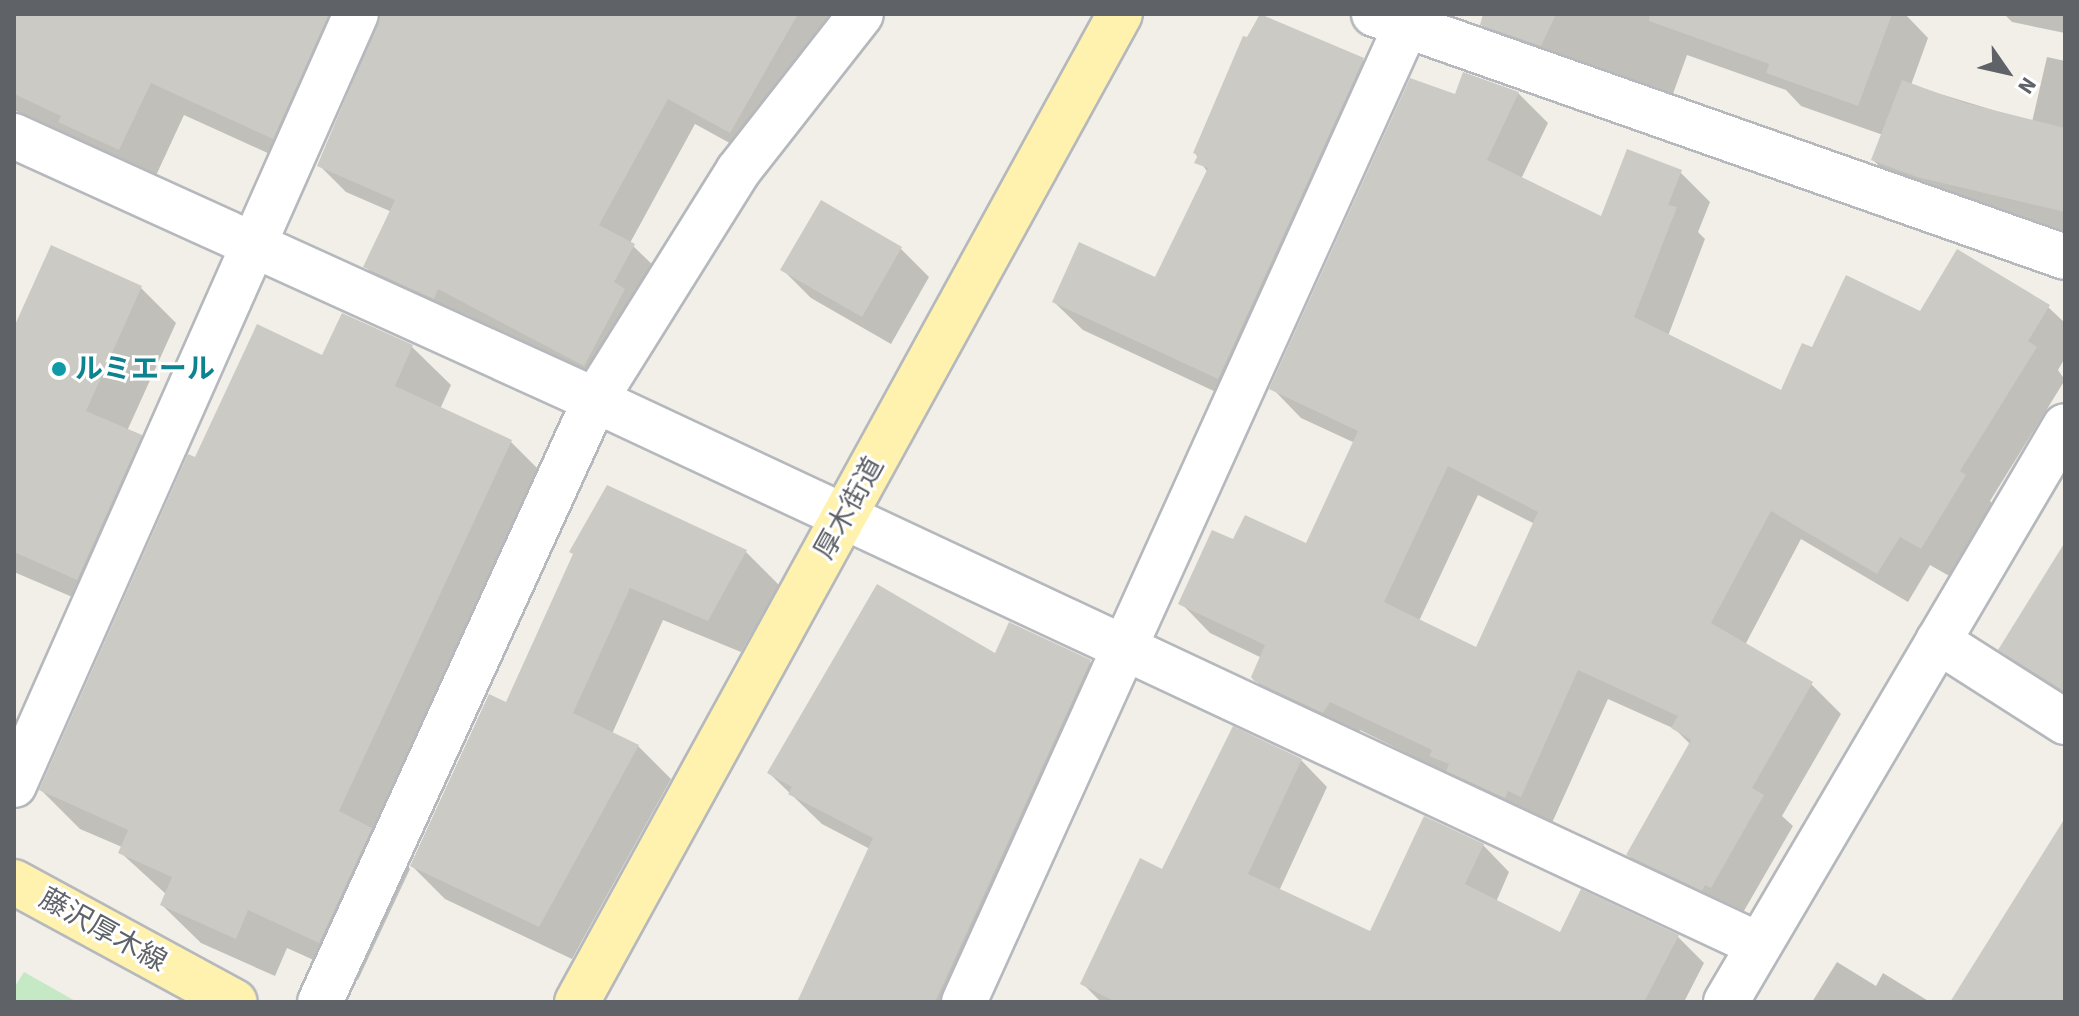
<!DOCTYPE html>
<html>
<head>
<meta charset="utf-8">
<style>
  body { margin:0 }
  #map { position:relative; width:2079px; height:1016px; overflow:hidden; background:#f1efe8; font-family:"Source Sans 3","Noto Sans JP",sans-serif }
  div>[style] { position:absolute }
  .green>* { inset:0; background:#c5e8c5 }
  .shadow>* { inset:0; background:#0003 }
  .building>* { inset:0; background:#cccac5 }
  .roads { filter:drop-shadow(2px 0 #b5b8bc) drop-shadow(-2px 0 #b5b8bc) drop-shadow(0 2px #b5b8bc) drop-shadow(0 -2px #b5b8bc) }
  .minor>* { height:44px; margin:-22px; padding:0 22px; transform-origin:22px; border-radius:22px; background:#fff }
  .major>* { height:44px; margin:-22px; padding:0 22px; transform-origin:22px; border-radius:22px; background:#fff2af }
  .dots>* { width:22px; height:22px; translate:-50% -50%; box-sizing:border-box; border:4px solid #fff; border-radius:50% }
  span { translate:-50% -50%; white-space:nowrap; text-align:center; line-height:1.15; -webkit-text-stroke:6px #fff; paint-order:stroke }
  .culture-label { font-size:28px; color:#0d838f; font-weight:700 }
  .left { translate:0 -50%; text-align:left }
  .street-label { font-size:28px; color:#5f6368 }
  .frame { position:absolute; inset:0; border:16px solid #5f6368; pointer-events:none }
  .north { position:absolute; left:1967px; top:32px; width:80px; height:80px; -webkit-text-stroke:6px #fff; paint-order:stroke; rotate:124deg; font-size:22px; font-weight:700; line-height:32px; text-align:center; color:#5f6368 }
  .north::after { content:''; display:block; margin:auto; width:28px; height:36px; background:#5f6368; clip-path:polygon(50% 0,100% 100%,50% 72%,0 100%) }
</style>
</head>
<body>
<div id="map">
  <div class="green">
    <i style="clip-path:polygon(24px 972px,77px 1002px,14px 1002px,14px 988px)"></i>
  </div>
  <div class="shadow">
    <i style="clip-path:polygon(14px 14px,830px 14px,847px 31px,757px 158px,695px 124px,630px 243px,660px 272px,611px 391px,465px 314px,461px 324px,392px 293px,366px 267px,392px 212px,346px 192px,319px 165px,380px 25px,366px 38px,307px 171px,184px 115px,153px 182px,14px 110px)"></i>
    <i style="clip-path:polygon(1485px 14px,1905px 14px,1928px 38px,1911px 85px,2032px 122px,2047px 57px,2065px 61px,2065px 232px,1947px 205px,1902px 188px,1873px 160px,1883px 135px,1801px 106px,1786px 90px,1687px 55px,1670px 102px,1515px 57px,1482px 24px)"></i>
    <i style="clip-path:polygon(2004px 14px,2065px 14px,2065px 33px,2012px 22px)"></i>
    <i style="clip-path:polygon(1259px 16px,1363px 60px,1391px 88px,1246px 406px,1083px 330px,1054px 302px,1156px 279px,1208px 173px,1195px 153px)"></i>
    <i style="clip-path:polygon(evenodd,1518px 93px,1548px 123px,1521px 179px,1602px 218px,1680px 172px,1710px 202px,1698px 232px,1705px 239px,1668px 336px,1782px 393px,1813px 350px,1921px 313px,2048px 307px,2065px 323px,2065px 358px,2058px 370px,2065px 380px,1990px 501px,1994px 506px,1951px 577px,1930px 565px,1908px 602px,1801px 539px,1745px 645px,1811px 684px,1841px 714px,1782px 816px,1793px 826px,1741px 916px,1658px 884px,1628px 855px,1691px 745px,1675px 729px,1608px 699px,1551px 825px,1360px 730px,1353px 742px,1286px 710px,1255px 680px,1262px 658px,1210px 633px,1181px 603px,1234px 542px,1307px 546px,1355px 443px,1301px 418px,1272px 388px,1456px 96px,1518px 93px,1478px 495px,1535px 524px,1477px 650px,1419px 621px,1478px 495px)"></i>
    <i style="clip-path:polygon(822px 203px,901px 249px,929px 277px,891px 344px,811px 298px,783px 270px)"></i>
    <i style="clip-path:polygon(141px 288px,176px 323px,127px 431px,141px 436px,176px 471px,112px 614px,14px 572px,14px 332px)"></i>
    <i style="clip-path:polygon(412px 347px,451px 385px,440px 409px,511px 442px,550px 481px,382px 841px,410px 869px,358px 980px,287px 948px,275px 976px,201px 943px,162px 905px,167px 895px,120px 852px,122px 847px,80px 829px,41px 790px,196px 459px,323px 357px)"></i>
    <i style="clip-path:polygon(607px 487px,746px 552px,779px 585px,741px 652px,663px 620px,612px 734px,638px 746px,671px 779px,572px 959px,445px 899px,412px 866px,507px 704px)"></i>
    <i style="clip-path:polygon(2065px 545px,2065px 703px,2035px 684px,2001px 650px)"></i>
    <i style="clip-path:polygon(1010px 624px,1090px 662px,1121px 692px,978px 1002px,802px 1002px,870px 849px,822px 824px,769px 773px,996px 656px)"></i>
    <i style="clip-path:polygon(1301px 760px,1327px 787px,1279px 891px,1371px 934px,1483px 845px,1509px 872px,1496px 902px,1561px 935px,1678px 937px,1704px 963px,1684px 1002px,1101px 1002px,1083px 984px,1163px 872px)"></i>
    <i style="clip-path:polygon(1837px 962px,1876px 986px,1883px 973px,1930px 1002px,1812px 1002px)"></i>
  </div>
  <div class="building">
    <i style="clip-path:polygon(14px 14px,329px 14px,273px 139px,151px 83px,119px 150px,58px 122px,61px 116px,14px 94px)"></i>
    <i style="clip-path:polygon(381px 14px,798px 14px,730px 133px,668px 99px,599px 225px,635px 244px,614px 282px,625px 289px,584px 366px,438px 289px,434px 299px,363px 267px,395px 200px,317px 166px)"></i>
    <i style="clip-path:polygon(1260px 14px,1364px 58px,1218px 379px,1052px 302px,1079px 242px,1155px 277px,1208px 168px,1194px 163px,1198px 155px,1193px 153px,1243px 36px,1247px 37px)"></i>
    <i style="clip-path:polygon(1483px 14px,1556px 14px,1541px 46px,1480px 25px)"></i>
    <i style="clip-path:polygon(1650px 14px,1892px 14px,1858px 106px,1766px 73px,1769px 64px,1649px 21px)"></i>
    <i style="clip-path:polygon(evenodd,1463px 72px,1519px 92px,1487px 160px,1601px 216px,1627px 149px,1682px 170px,1668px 205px,1677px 207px,1634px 317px,1781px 390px,1802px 343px,1812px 347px,1846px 275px,1920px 311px,1957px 249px,2050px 305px,2028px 341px,2037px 347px,1960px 471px,1966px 475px,1921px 549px,1900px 537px,1877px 574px,1771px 511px,1711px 623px,1813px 682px,1752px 788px,1764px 795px,1711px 888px,1705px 885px,1702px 891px,1626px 855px,1691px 740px,1671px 728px,1678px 716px,1578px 670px,1521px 797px,1508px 791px,1505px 798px,1446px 771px,1449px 764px,1429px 756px,1432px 750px,1330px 702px,1323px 713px,1254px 681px,1251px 677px,1265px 645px,1178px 604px,1212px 530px,1233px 539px,1245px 515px,1306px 543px,1358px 431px,1269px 389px,1410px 78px,1455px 94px,1463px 72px,1448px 466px,1538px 512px,1476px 647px,1384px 602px,1448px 466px)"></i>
    <i style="clip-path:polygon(1902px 80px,1965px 103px,2065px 128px,2065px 212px,1917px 177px,1871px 160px)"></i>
    <i style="clip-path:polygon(821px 200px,902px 247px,862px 317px,780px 270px)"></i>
    <i style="clip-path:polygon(51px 245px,142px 286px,86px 411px,142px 435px,77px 580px,14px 552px,14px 327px)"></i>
    <i style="clip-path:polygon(342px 313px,413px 345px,395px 386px,512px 440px,339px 811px,372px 828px,319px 943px,248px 910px,236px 939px,160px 905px,172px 877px,118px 853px,128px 830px,39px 790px,188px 454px,195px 457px,257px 324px,322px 355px)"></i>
    <i style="clip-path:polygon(607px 485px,747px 550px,708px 621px,630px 588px,573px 713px,639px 745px,539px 927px,410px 866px,489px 694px,506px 702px,573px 554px,569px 552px)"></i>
    <i style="clip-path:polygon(2065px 542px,2065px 692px,1998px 650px)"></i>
    <i style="clip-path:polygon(877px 584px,995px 653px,1009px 622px,1091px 660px,935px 1002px,797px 1002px,873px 838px,788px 794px,792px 787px,767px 773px)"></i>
    <i style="clip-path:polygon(1233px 726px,1302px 759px,1248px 874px,1370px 931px,1424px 816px,1484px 844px,1465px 884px,1560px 932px,1581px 889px,1679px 935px,1644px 1002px,1116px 1002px,1080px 984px,1140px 858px,1162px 869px)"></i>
    <i style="clip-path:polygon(2065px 818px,2065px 1002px,1950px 1002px)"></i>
  </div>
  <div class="roads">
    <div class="minor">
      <i style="left:1374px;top:14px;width:732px;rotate:19.37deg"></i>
      <i style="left:14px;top:136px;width:638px;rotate:24.44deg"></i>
      <i style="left:595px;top:400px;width:1285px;rotate:25.09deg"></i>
      <i style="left:1938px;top:641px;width:151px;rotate:32.5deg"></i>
      <i style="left:14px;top:785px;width:843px;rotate:-66.08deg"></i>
      <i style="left:320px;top:1002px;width:662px;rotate:-65.45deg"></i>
      <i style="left:595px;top:400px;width:270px;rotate:-58deg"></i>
      <i style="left:738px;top:171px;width:199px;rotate:-51.9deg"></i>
      <i style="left:964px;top:1002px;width:1074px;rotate:-65.63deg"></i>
      <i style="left:1726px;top:1002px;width:668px;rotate:-59.52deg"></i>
    </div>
    <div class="major">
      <i style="left:14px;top:882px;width:251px;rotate:28.5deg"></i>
      <i style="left:577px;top:1002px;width:1127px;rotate:-61.21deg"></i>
    </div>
  </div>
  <div class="dots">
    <i style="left:59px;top:369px;background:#0f9aa8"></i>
  </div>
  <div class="culture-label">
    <span class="left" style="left:75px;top:369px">ルミエール</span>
  </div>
  <div class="street-label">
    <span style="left:849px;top:508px;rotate:-61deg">厚木街道</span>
    <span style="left:103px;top:930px;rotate:29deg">藤沢厚木線</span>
  </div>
  <div class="frame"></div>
  <div class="north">N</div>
</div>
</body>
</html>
